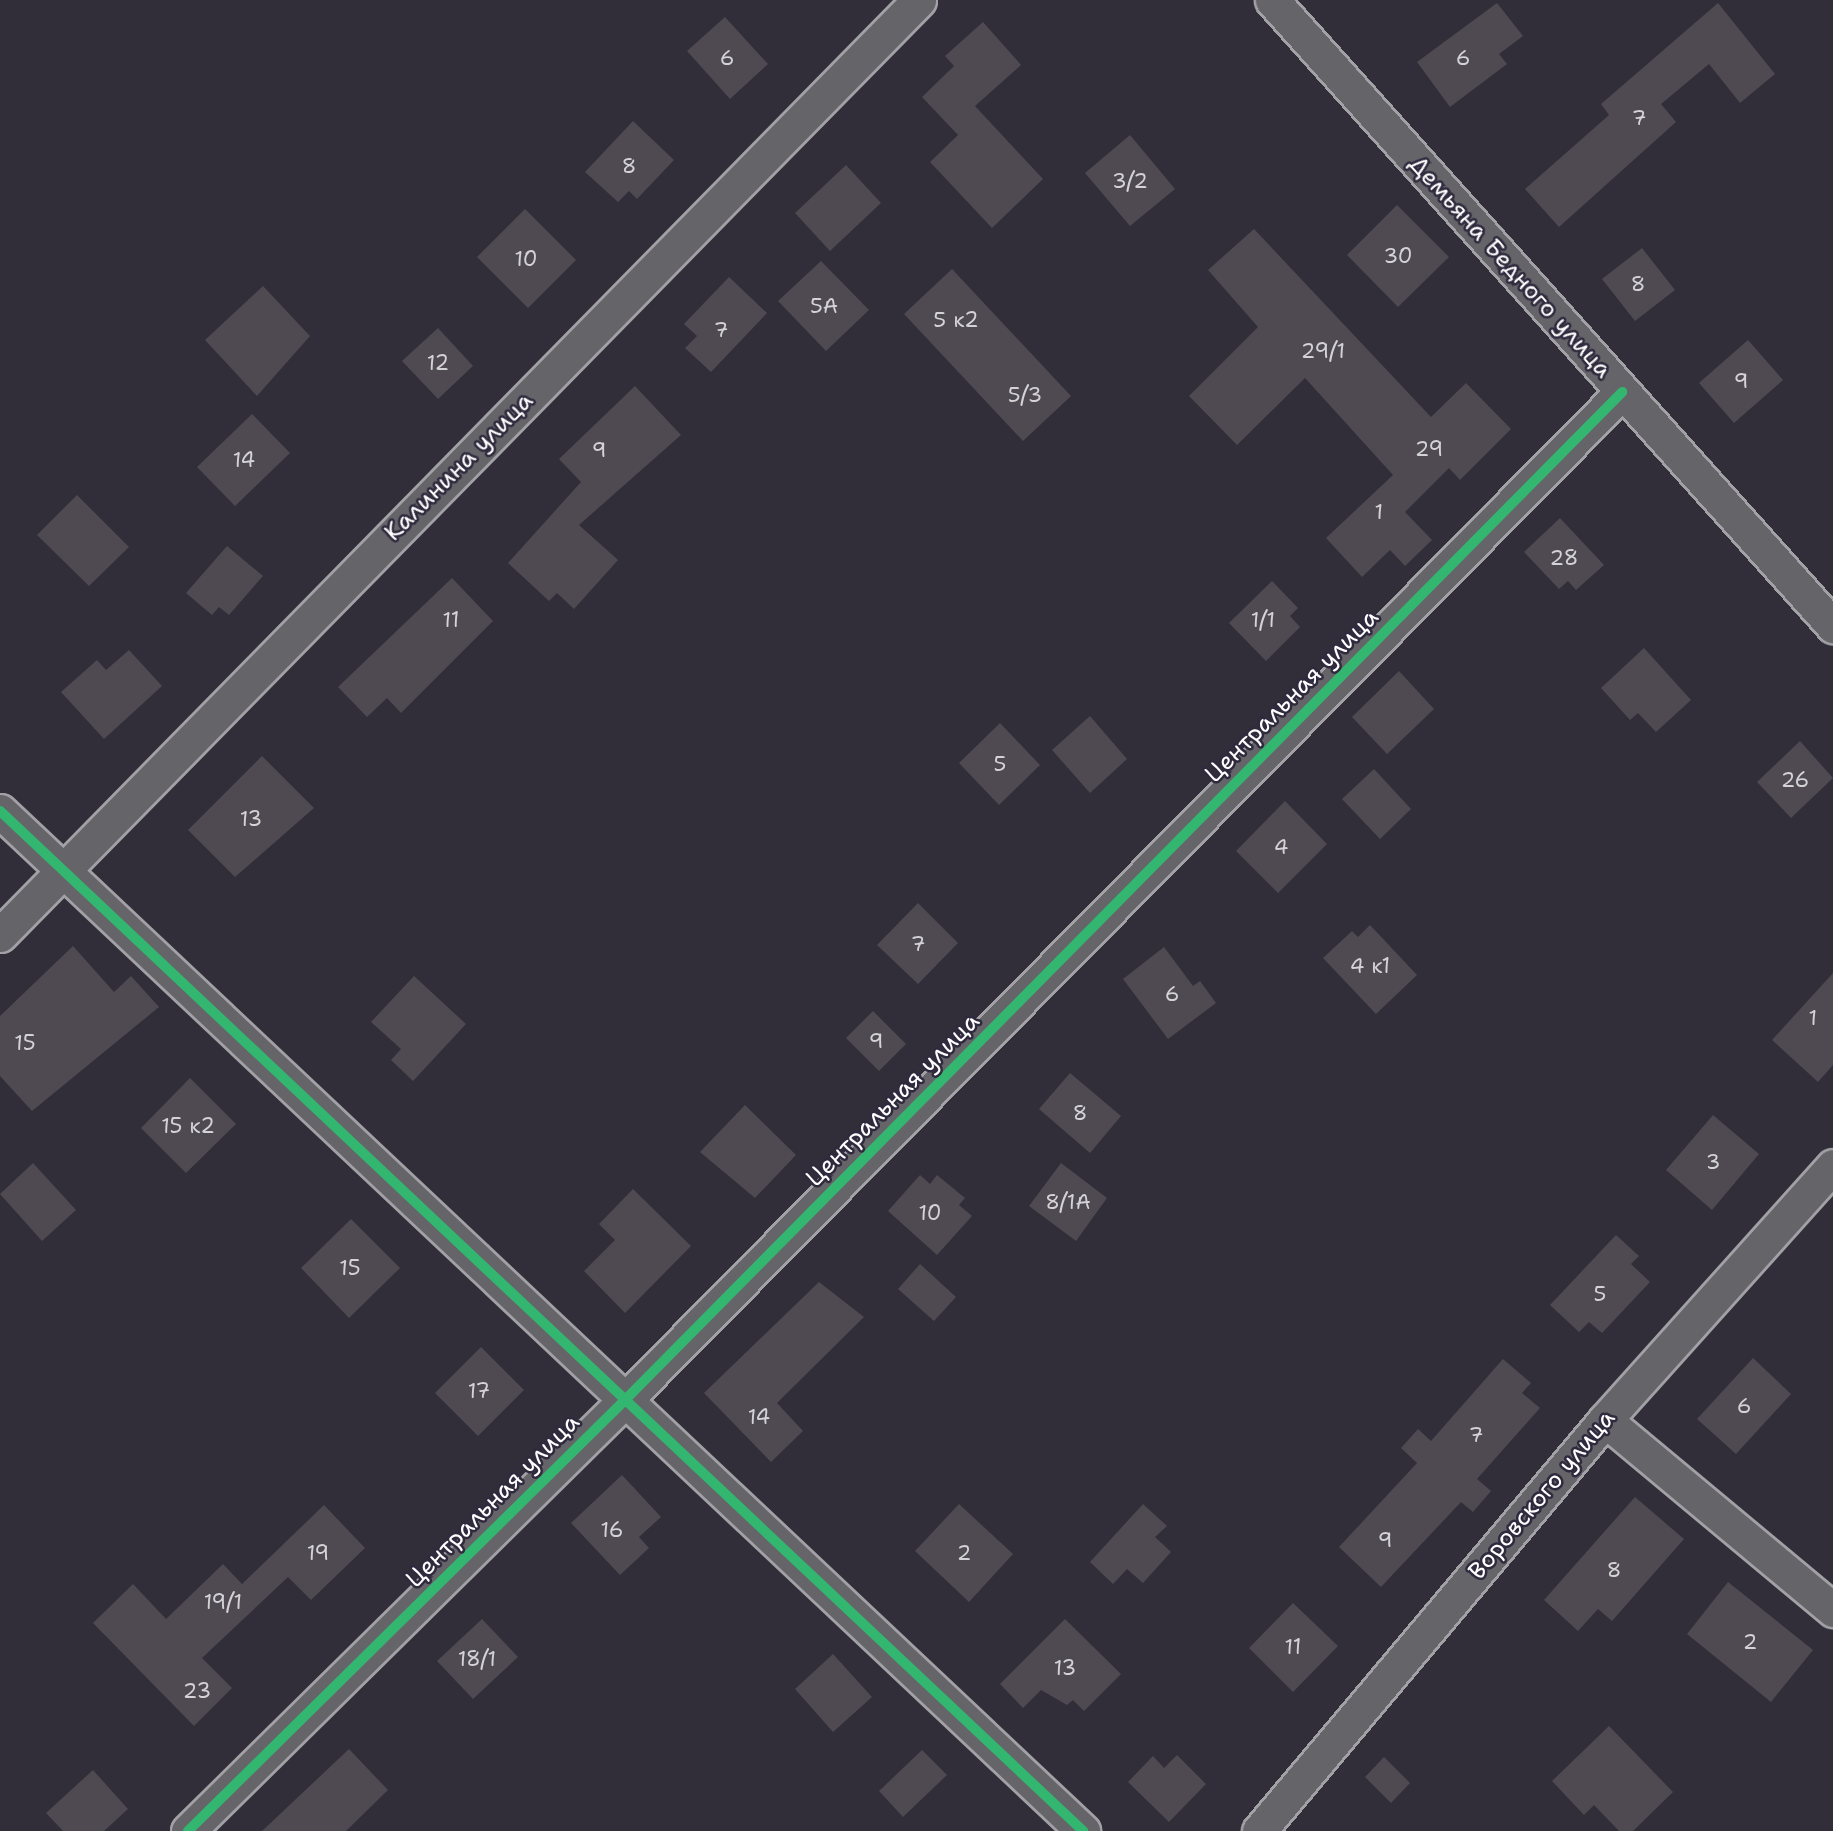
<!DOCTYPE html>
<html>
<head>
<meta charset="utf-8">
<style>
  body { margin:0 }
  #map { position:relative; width:1833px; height:1831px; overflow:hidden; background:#312e39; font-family:"Shantell Sans",sans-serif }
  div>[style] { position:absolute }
  .building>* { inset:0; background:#4f4952 }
  .roads { filter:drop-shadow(2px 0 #a2a1a6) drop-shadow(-2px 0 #a2a1a6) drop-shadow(0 2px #a2a1a6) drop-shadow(0 -2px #a2a1a6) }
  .minor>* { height:33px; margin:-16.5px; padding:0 16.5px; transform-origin:16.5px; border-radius:16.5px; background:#656469 }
  .cycleway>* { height:10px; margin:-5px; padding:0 5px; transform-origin:5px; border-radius:5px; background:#33b770 }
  span { translate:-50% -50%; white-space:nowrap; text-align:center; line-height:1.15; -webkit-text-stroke:5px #2f2a3d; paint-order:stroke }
  .number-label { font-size:21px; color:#d3d2d4 }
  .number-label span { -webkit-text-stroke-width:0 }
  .street-label { font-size:24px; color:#fff }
</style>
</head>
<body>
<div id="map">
  <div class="building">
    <i style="clip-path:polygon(1497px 3px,1523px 36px,1499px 54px,1507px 64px,1450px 107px,1417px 62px)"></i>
    <i style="clip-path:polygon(1718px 3px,1775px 74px,1740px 103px,1709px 64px,1661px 104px,1676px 122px,1559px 227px,1525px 189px,1609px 115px,1601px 104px)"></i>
    <i style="clip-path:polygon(725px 17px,768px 64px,730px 99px,687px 51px)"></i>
    <i style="clip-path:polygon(983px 22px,1021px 65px,975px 106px,1043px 179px,992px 228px,930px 162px,958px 135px,922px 97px,954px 66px,945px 56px)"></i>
    <i style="clip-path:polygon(633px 121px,674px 160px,637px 199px,629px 191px,618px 202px,585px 172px)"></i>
    <i style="clip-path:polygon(1130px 135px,1175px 189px,1130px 226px,1085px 173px)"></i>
    <i style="clip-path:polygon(846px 165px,881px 203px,830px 251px,795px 213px)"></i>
    <i style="clip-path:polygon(1397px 205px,1449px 257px,1398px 307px,1347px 255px)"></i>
    <i style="clip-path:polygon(525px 209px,576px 260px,528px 308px,477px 257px)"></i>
    <i style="clip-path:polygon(1254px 229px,1431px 417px,1466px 383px,1511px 429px,1460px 480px,1449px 468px,1405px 512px,1432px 540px,1405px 566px,1390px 550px,1362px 577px,1326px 538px,1393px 475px,1305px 378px,1237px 445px,1189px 396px,1258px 327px,1208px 270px)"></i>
    <i style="clip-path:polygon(1642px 248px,1675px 290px,1635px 321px,1602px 279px)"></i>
    <i style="clip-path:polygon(821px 261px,869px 310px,826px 351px,778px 301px)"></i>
    <i style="clip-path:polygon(952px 269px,1071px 396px,1023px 441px,904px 314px)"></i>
    <i style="clip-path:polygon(729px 277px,767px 313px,711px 372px,685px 348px,697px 336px,684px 324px)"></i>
    <i style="clip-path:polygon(263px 286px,310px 336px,257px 396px,205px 340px)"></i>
    <i style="clip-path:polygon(438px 328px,473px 366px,438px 399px,402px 361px)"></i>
    <i style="clip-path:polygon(1748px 340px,1783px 380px,1734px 423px,1699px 383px)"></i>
    <i style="clip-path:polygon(635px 386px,681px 435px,579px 525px,618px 560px,574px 609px,557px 593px,549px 601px,508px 563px,581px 482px,559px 459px)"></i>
    <i style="clip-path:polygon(252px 414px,290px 453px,235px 506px,197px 467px)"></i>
    <i style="clip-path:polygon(77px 495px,129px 547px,89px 586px,37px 535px)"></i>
    <i style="clip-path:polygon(1560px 518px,1604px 565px,1576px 590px,1568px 581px,1559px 589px,1524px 552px)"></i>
    <i style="clip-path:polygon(227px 546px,263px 576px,229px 615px,219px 607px,212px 615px,186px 593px)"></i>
    <i style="clip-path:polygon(452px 578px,493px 621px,401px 713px,387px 698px,367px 717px,338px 687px)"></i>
    <i style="clip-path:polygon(1272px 581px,1298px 608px,1290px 616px,1300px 627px,1266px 661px,1229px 623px)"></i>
    <i style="clip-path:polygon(1644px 648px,1691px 700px,1656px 732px,1638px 713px,1630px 720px,1601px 688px)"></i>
    <i style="clip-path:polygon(129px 650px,162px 686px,104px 739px,61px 692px,97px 660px,106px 670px)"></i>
    <i style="clip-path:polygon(1399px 671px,1434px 709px,1387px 754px,1352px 717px)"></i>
    <i style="clip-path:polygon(1090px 716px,1127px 759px,1090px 793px,1052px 750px)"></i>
    <i style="clip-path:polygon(1000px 723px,1040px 765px,999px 805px,959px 763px)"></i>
    <i style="clip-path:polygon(1800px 741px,1833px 778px,1791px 818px,1757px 782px)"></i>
    <i style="clip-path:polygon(262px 756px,314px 808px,235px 877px,188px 830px)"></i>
    <i style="clip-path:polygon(1374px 769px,1411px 809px,1380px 839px,1342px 799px)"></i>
    <i style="clip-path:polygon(1285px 801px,1327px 844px,1278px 893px,1236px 851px)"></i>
    <i style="clip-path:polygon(918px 903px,958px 943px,918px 984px,877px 945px)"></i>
    <i style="clip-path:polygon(1370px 925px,1417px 975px,1376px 1014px,1323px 958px,1352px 931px,1358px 937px)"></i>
    <i style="clip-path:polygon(73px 946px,114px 992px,131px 976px,159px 1007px,32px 1111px,0 1076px,0 1016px)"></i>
    <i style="clip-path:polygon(1164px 947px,1193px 986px,1200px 981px,1216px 1003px,1168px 1039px,1123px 979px)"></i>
    <i style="clip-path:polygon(1833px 973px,1833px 1065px,1818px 1082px,1772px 1040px)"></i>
    <i style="clip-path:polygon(414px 976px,466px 1024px,413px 1081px,391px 1060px,401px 1049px,371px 1022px)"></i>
    <i style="clip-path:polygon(873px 1011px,906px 1044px,879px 1071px,846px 1038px)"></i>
    <i style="clip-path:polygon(1070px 1073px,1121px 1116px,1090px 1153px,1039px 1109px)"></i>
    <i style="clip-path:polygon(190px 1078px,236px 1124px,186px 1173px,141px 1128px)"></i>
    <i style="clip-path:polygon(745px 1105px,796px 1155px,755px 1198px,700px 1152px)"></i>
    <i style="clip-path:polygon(1713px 1115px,1759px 1154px,1712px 1210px,1666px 1170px)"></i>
    <i style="clip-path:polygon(33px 1163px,76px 1210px,42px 1241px,0 1194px)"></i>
    <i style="clip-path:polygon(1061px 1163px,1107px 1198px,1076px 1241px,1029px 1206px)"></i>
    <i style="clip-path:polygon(920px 1175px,930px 1184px,937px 1175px,965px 1198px,959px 1205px,972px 1216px,937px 1255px,888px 1211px)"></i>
    <i style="clip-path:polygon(633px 1189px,691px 1246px,625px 1313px,584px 1271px,615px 1240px,599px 1224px)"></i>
    <i style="clip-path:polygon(351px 1219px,400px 1268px,349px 1318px,301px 1268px)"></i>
    <i style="clip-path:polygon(1616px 1235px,1639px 1256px,1631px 1264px,1650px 1282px,1602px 1333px,1589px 1322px,1579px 1332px,1550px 1305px)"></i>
    <i style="clip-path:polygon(920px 1264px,956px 1297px,934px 1321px,898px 1289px)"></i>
    <i style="clip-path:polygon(819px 1282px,864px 1317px,777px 1403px,803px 1431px,771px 1462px,704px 1393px)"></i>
    <i style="clip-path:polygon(481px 1347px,524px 1390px,478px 1436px,435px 1393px)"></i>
    <i style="clip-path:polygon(1753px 1358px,1791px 1394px,1736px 1454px,1697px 1419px)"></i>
    <i style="clip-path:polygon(1503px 1359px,1531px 1383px,1522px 1393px,1540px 1408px,1477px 1479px,1491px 1491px,1473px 1512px,1461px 1502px,1381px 1587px,1339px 1547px,1417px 1463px,1401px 1448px,1418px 1429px,1431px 1441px)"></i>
    <i style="clip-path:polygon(622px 1475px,661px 1517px,639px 1537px,649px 1548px,620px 1575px,571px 1523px)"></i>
    <i style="clip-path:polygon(1635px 1497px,1684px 1539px,1612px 1621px,1598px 1609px,1578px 1631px,1544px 1600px)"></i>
    <i style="clip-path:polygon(959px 1504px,1013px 1554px,969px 1602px,915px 1551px)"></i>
    <i style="clip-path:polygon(1143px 1504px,1167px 1526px,1155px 1537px,1171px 1552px,1143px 1583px,1127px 1569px,1113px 1584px,1090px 1562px)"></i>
    <i style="clip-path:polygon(324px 1505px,365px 1548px,311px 1600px,288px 1577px,202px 1658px,232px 1688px,194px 1726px,93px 1623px,133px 1584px,166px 1619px,223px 1564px,242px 1584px)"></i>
    <i style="clip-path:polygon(1728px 1582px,1813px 1650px,1771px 1702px,1687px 1634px)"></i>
    <i style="clip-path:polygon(1293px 1603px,1338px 1646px,1293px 1692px,1249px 1648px)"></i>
    <i style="clip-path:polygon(482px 1619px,518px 1657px,473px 1699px,437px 1661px)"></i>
    <i style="clip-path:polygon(1065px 1619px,1121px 1674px,1084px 1711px,1073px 1700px,1067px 1705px,1041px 1690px,1023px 1708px,1000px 1684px)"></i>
    <i style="clip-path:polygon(833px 1654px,872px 1697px,833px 1732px,795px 1689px)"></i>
    <i style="clip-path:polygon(1609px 1726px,1673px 1792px,1633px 1831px,1619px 1831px,1594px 1805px,1584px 1815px,1552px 1781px)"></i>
    <i style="clip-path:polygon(349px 1749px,388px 1790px,346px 1831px,262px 1831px)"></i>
    <i style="clip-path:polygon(922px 1750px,947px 1775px,903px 1817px,879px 1791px)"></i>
    <i style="clip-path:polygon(1177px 1755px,1206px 1784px,1169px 1822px,1128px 1782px,1153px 1756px,1164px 1768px)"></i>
    <i style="clip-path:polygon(1384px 1757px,1410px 1783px,1391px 1803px,1365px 1777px)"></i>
    <i style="clip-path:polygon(93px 1770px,128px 1809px,104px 1831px,63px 1831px,46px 1813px)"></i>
  </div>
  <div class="roads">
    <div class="minor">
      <i style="left:1272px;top:0;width:841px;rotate:48.13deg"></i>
      <i style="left:0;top:811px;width:1488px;rotate:43.28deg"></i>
      <i style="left:0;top:935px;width:1311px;rotate:-45.49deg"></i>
      <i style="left:1605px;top:1420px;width:297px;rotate:39.8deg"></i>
      <i style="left:188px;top:1831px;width:614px;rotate:-44.6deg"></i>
      <i style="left:625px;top:1400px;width:1418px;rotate:-45.31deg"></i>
      <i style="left:1259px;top:1831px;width:537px;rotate:-49.91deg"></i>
      <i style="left:1605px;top:1420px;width:341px;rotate:-48.1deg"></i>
    </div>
  </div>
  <div class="cycleway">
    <i style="left:0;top:811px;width:1488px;rotate:43.28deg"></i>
    <i style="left:188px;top:1831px;width:614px;rotate:-44.6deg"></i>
    <i style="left:625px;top:1400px;width:1418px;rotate:-45.31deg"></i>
  </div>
  <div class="number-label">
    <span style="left:727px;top:58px">6</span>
    <span style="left:1463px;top:58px">6</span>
    <span style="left:1639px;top:118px">7</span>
    <span style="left:629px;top:166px">8</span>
    <span style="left:1130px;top:181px">3/2</span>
    <span style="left:1398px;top:256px">30</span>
    <span style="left:526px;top:259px">10</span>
    <span style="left:1638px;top:284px">8</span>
    <span style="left:824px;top:306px">5А</span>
    <span style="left:956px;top:320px">5 к2</span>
    <span style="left:721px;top:330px">7</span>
    <span style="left:1323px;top:351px">29/1</span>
    <span style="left:438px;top:363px">12</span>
    <span style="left:1741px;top:381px">9</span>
    <span style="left:1025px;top:395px">5/3</span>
    <span style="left:1429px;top:449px">29</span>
    <span style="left:599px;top:450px">9</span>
    <span style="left:244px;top:460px">14</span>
    <span style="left:1379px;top:512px">1</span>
    <span style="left:1564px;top:558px">28</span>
    <span style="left:451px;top:620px">11</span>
    <span style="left:1263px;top:620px">1/1</span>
    <span style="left:1000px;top:764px">5</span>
    <span style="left:1795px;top:780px">26</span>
    <span style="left:251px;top:819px">13</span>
    <span style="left:1281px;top:847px">4</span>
    <span style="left:918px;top:944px">7</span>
    <span style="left:1370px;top:966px">4 к1</span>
    <span style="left:1172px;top:994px">6</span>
    <span style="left:1813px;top:1018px">1</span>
    <span style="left:876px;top:1041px">9</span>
    <span style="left:25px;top:1043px">15</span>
    <span style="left:1080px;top:1113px">8</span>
    <span style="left:188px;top:1126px">15 к2</span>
    <span style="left:1713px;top:1162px">3</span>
    <span style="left:1068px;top:1202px">8/1А</span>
    <span style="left:930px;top:1213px">10</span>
    <span style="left:350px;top:1268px">15</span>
    <span style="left:1600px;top:1294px">5</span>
    <span style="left:479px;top:1391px">17</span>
    <span style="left:1744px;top:1406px">6</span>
    <span style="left:759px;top:1417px">14</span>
    <span style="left:1476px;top:1435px">7</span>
    <span style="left:612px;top:1530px">16</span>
    <span style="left:1385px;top:1540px">9</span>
    <span style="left:318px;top:1553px">19</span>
    <span style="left:964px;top:1553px">2</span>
    <span style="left:1614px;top:1570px">8</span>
    <span style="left:223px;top:1602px">19/1</span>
    <span style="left:1750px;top:1642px">2</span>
    <span style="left:1293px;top:1647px">11</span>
    <span style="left:477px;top:1659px">18/1</span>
    <span style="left:1065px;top:1668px">13</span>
    <span style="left:197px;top:1691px">23</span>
  </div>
  <div class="street-label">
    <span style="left:1510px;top:267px;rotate:48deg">Демьяна Бедного улица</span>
    <span style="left:459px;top:467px;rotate:-45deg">Калинина улица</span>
    <span style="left:1292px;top:696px;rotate:-45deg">Центральная улица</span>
    <span style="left:893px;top:1100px;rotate:-45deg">Центральная улица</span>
    <span style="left:1542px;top:1495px;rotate:-50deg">Воровского улица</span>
    <span style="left:493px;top:1501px;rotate:-45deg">Центральная улица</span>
  </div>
</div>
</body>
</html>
